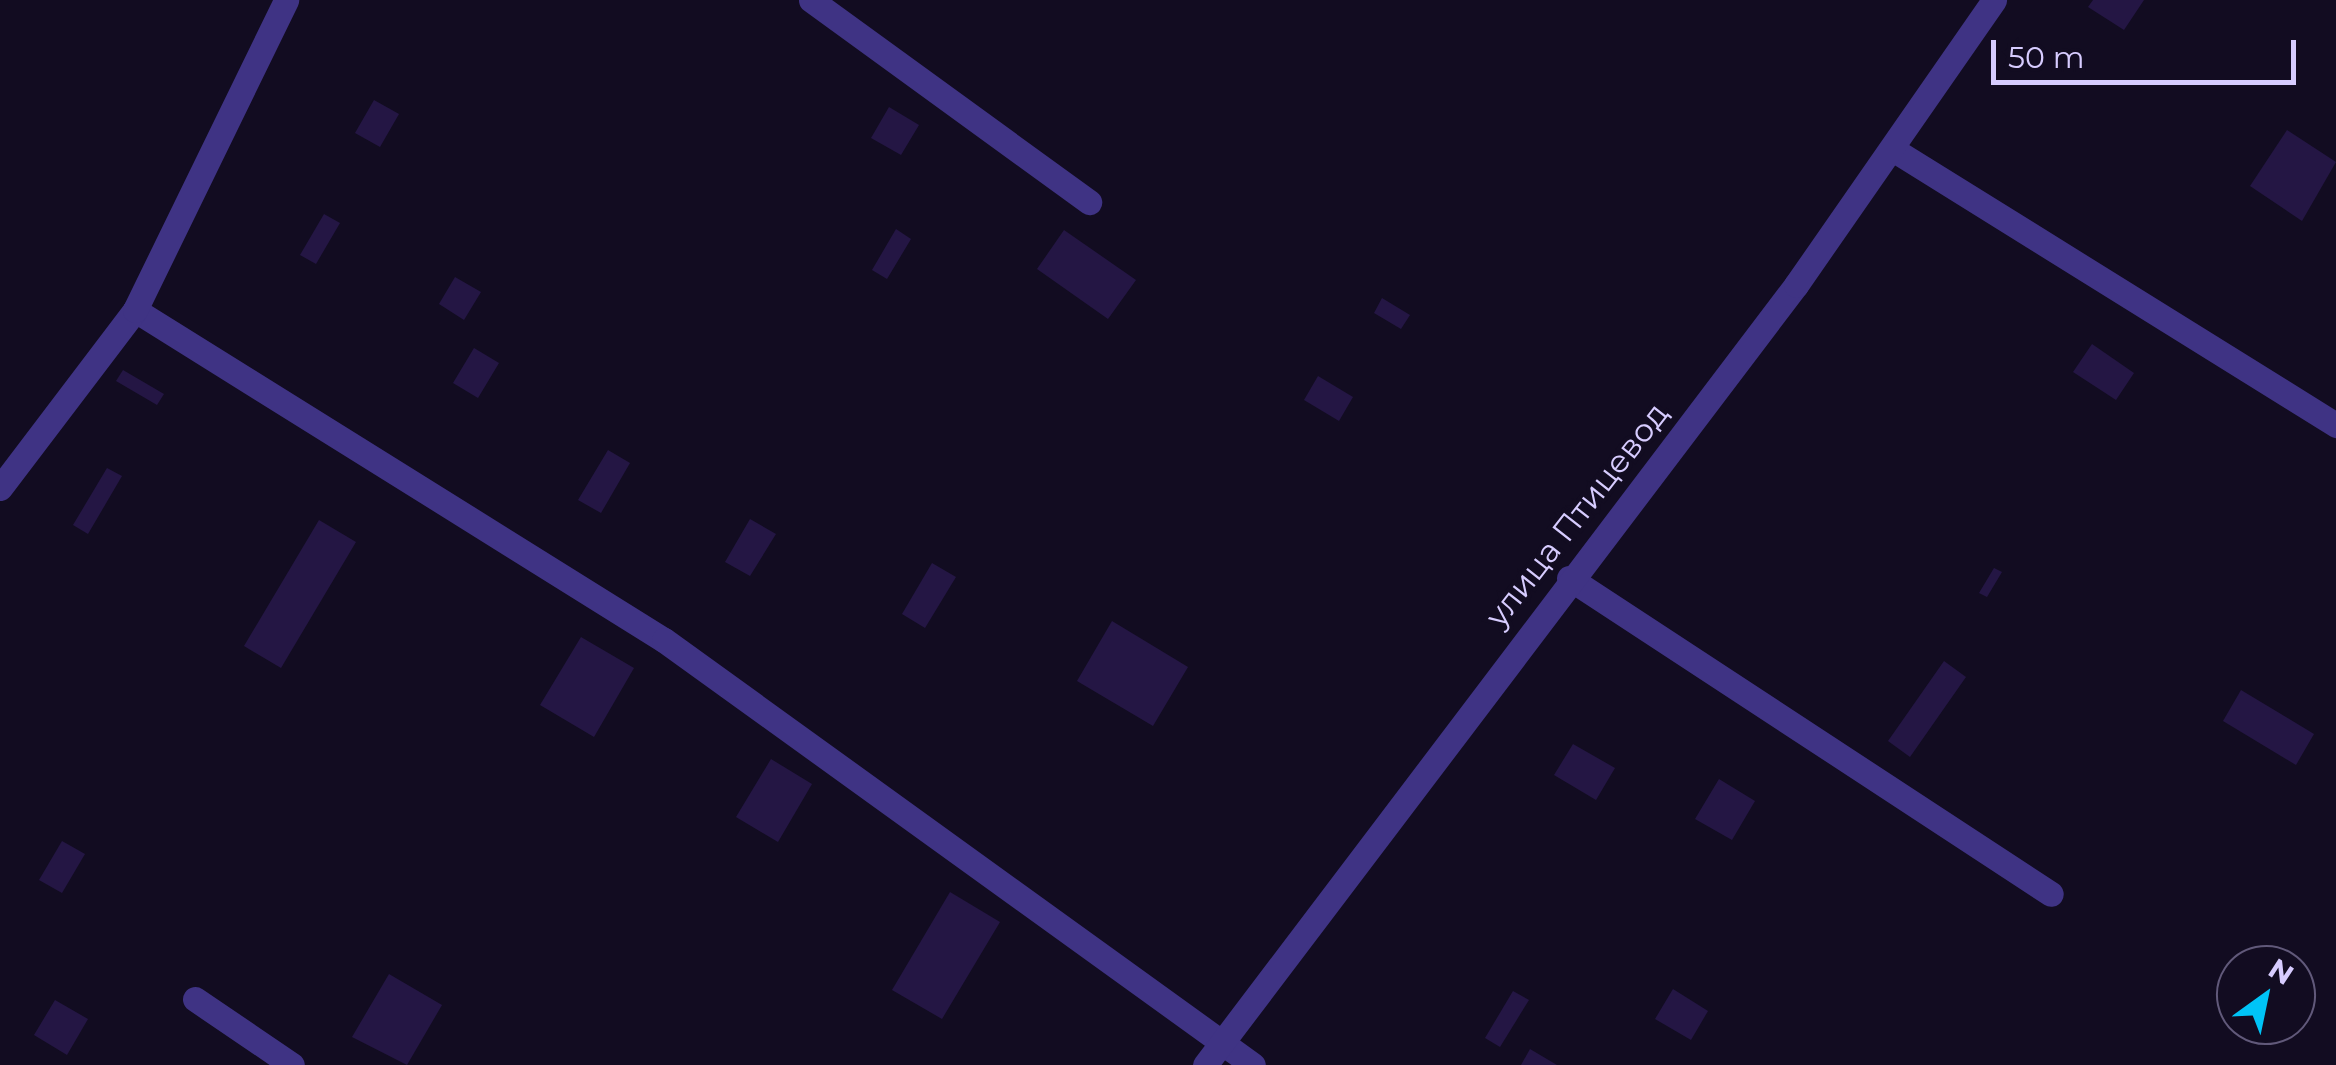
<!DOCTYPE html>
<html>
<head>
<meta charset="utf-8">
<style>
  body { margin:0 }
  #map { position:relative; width:2336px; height:1065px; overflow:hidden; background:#120c21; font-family:Montserrat,sans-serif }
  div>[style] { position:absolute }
  .building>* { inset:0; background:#241644 }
  .minor>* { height:25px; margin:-12.5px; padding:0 12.5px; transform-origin:12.5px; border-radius:12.5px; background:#3f3384 }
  span { translate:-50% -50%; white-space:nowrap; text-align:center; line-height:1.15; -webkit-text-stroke:8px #120c21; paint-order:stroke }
  .street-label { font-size:32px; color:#d7ccff }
  .north { position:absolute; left:2216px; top:945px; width:100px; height:100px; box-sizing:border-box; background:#120c21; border:2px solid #61597a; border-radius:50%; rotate:33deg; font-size:28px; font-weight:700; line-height:40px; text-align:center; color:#d7ccff }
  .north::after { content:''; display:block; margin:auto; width:35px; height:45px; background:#00c4f7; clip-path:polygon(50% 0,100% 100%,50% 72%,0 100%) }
  .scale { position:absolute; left:1991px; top:40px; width:305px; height:45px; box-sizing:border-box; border:5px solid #d7ccff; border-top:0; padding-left:12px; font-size:30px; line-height:35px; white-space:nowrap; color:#d7ccff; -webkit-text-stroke:8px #120c21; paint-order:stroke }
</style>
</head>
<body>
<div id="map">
  <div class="building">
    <i style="clip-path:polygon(2093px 0,2144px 0,2124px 30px,2088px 7px)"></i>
    <i style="clip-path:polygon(374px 100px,399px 114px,380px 147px,355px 133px)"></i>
    <i style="clip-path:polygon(889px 107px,919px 125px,901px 155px,871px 138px)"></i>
    <i style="clip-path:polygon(2287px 130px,2336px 162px,2302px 221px,2250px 186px)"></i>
    <i style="clip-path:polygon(324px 214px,340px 223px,316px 264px,300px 255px)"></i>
    <i style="clip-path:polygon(896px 229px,911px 239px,887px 279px,872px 270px)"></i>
    <i style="clip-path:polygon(1064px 230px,1136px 280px,1108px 319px,1037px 269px)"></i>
    <i style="clip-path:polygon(455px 277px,481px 292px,464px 320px,439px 304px)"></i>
    <i style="clip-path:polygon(1382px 298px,1410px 315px,1401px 329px,1374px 313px)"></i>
    <i style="clip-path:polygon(2092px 344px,2134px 373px,2116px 400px,2073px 372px)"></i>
    <i style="clip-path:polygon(474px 348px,499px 363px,478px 398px,453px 383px)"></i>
    <i style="clip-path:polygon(123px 370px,164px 394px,157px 405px,116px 381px)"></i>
    <i style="clip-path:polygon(1318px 376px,1353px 397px,1339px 421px,1304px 400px)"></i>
    <i style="clip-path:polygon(608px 450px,630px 463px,601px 513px,578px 500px)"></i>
    <i style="clip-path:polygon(107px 468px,122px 476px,88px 534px,73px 525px)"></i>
    <i style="clip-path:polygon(750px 519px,776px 534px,750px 576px,725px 562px)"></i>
    <i style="clip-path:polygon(319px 520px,356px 542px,281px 668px,244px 646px)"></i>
    <i style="clip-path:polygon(932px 563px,956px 577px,925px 628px,902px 614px)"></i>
    <i style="clip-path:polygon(1994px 568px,2002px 572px,1987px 597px,1979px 593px)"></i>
    <i style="clip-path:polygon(1112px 621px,1188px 667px,1153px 726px,1077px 681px)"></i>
    <i style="clip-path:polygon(581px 637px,634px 668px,594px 737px,540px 705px)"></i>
    <i style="clip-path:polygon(1944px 661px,1966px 677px,1910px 757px,1888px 741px)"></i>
    <i style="clip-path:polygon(2241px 690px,2314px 734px,2296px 765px,2223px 721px)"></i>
    <i style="clip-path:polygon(1573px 744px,1615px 768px,1596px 800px,1554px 775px)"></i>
    <i style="clip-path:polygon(771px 759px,812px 784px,778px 842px,736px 817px)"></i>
    <i style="clip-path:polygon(1719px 779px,1755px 801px,1732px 840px,1695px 819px)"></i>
    <i style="clip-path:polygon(62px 841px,85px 854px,62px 893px,39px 880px)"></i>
    <i style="clip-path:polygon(950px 892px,1000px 922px,942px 1019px,892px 990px)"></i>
    <i style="clip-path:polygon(389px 974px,442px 1005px,407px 1065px,352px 1037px)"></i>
    <i style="clip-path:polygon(1673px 989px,1708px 1011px,1691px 1040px,1655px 1019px)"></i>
    <i style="clip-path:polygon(1513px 991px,1529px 1000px,1500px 1047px,1485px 1038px)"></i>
    <i style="clip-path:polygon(55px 1000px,88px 1019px,67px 1055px,34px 1035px)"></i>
    <i style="clip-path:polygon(1530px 1049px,1557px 1065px,1521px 1065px)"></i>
  </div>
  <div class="minor">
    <i style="left:811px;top:0;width:344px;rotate:36deg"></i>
    <i style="left:1894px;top:150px;width:521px;rotate:31.89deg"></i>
    <i style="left:135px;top:310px;width:623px;rotate:31.96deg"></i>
    <i style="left:664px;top:640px;width:726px;rotate:35.81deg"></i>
    <i style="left:0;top:488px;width:223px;rotate:-52.8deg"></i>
    <i style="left:135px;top:310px;width:345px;rotate:-64deg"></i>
    <i style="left:1569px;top:578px;width:576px;rotate:33.25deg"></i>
    <i style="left:195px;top:999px;width:117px;rotate:34.2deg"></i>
    <i style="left:1205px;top:1065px;width:979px;rotate:-52.85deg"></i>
    <i style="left:1796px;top:285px;width:347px;rotate:-55.2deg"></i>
  </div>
  <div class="street-label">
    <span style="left:1577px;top:515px;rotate:-52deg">улица Птицевод</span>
  </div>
  <div class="north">N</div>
  <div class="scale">50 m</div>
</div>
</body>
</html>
